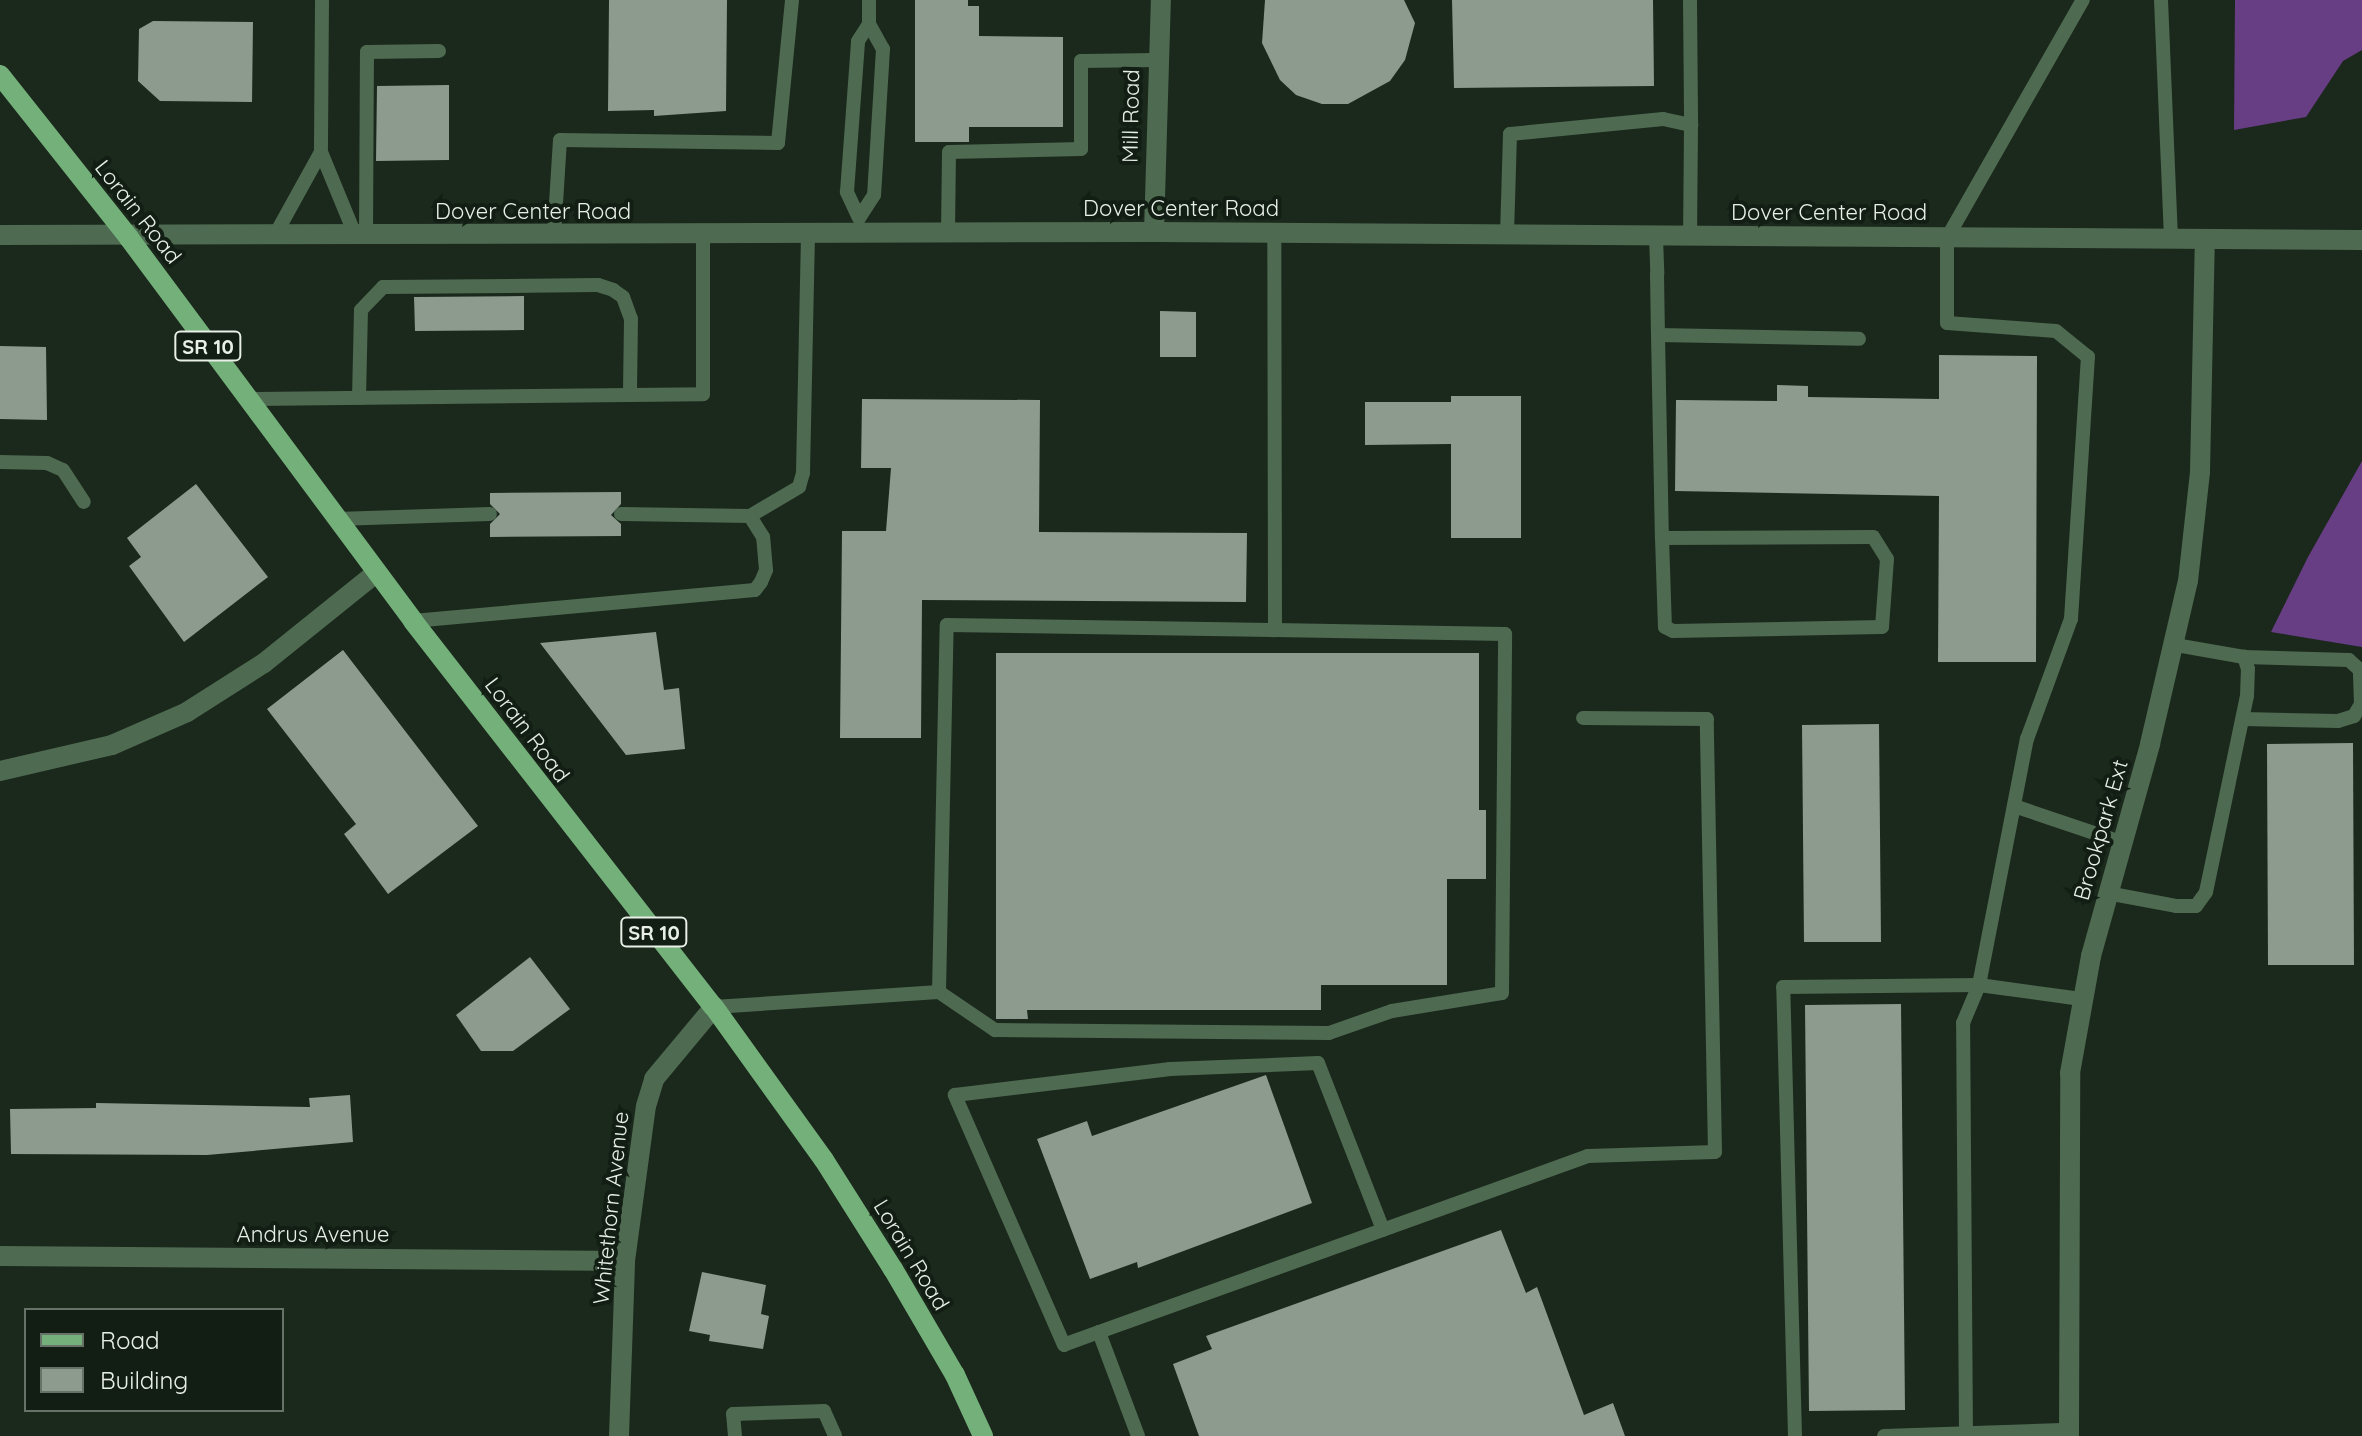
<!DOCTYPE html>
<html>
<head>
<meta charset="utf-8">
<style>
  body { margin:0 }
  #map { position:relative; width:2362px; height:1436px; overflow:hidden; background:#1b281c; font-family:Quicksand,sans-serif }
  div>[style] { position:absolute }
  .forest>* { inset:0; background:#673d84 }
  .building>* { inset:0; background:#8c9b8d }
  .service>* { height:14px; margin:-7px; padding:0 7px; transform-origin:7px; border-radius:7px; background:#4e6a50 }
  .minor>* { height:20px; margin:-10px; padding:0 10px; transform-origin:10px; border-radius:10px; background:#4e6a50 }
  .tertiary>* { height:20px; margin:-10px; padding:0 10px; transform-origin:10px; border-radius:10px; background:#4e6a50 }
  .primary>* { height:20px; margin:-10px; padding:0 10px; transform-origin:10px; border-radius:10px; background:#74b17a }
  span { translate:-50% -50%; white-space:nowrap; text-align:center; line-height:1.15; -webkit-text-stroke:8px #121e13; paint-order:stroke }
  .shield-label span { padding:2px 6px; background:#121e13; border:2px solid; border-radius:6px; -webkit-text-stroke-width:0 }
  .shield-label { font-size:20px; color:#e7efe7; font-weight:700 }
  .street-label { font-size:22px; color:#e7efe7 }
  .legend { position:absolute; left:24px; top:1308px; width:260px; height:104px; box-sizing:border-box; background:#121e13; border:2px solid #677268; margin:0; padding:10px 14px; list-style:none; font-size:24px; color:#e7efe7 }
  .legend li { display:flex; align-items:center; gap:16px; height:40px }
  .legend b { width:40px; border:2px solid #677268 }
</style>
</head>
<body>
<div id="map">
  <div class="forest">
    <i style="clip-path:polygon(2235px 0,2362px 0,2362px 50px,2343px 61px,2306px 117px,2234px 130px)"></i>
    <i style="clip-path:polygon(2362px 461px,2362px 647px,2271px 632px,2308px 557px)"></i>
  </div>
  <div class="building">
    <i style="clip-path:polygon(609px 0,727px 0,726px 111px,654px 116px,654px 110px,608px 111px)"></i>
    <i style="clip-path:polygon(915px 0,968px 0,968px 6px,979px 6px,979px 36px,1063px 37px,1063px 127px,969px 127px,969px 142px,915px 142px)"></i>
    <i style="clip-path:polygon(1265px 0,1404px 0,1415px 23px,1405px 60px,1390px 81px,1348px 104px,1322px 104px,1296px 95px,1280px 80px,1262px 43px)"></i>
    <i style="clip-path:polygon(1452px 0,1653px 0,1654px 86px,1454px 88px)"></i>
    <i style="clip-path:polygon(153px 21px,253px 22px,252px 102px,160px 101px,138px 81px,139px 29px)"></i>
    <i style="clip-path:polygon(449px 85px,449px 160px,376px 161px,377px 86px)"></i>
    <i style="clip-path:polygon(524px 296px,524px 330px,415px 331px,414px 297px)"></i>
    <i style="clip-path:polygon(1160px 311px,1196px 312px,1196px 357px,1160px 357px)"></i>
    <i style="clip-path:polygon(0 346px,46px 347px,47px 420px,0 419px)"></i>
    <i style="clip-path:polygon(1939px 355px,2037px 356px,2036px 662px,1938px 662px,1939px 496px,1675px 491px,1676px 400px,1777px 401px,1777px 385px,1808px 386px,1808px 397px,1939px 399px)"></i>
    <i style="clip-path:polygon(1451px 396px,1521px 396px,1521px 538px,1451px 538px,1451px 444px,1365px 445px,1365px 402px,1451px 402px)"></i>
    <i style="clip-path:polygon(862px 399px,1040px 400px,1039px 532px,1247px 533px,1246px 602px,922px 600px,921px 738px,840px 738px,842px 531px,886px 531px,891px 468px,861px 468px)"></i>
    <i style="clip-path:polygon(196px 484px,268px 577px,184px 642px,129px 566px,141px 557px,127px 538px)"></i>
    <i style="clip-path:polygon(621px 492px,621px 504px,611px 515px,621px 524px,621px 536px,490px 537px,490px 524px,500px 514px,490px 504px,490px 493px)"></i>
    <i style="clip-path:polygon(656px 632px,664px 690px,679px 688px,685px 749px,626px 755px,540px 643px)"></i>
    <i style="clip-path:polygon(343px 650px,478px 826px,388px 894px,344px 834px,356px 824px,267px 709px)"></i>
    <i style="clip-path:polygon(996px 653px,1479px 653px,1479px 810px,1486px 810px,1486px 879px,1447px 879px,1447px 985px,1321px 985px,1321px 1010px,1027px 1010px,1028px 1019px,996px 1019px)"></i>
    <i style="clip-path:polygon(1879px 724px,1881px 942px,1804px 942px,1802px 725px)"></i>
    <i style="clip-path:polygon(2353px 743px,2354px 965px,2268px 965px,2267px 744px)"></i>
    <i style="clip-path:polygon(530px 957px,570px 1009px,513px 1051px,481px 1051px,456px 1015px)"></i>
    <i style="clip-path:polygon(1901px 1004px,1905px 1410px,1809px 1411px,1805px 1005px)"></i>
    <i style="clip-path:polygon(1266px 1075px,1312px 1203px,1138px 1268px,1137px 1262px,1090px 1279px,1037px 1139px,1087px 1121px,1092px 1136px)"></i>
    <i style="clip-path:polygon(350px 1095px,353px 1142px,207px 1155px,11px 1154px,10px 1109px,96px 1108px,96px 1103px,310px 1107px,309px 1098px)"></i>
    <i style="clip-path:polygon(1501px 1230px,1526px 1293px,1537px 1287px,1584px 1415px,1613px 1403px,1625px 1436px,1199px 1436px,1173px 1364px,1212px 1349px,1206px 1336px)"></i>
    <i style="clip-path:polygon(702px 1272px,766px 1285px,761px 1314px,769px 1316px,763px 1349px,709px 1341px,710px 1335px,689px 1331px)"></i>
  </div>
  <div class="service">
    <i style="left:322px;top:0;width:152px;rotate:90.4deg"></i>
    <i style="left:321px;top:152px;width:92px;rotate:67.6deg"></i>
    <i style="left:1690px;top:0;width:125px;rotate:89.5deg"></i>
    <i style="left:2161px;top:0;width:240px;rotate:87.6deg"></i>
    <i style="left:869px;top:24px;width:29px;rotate:61deg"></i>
    <i style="left:883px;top:49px;width:146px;rotate:93.5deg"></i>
    <i style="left:874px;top:195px;width:27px;rotate:123deg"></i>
    <i style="left:859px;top:218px;width:29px;rotate:-115deg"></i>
    <i style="left:847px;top:192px;width:151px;rotate:-85.8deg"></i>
    <i style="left:858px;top:41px;width:20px;rotate:-57deg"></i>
    <i style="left:869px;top:24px;width:24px;rotate:-90deg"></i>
    <i style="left:948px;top:233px;width:81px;rotate:-89.3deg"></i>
    <i style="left:949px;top:152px;width:132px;rotate:-1.3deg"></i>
    <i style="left:1081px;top:149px;width:88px;rotate:-90deg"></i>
    <i style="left:1081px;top:61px;width:75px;rotate:-0.8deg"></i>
    <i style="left:554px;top:235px;width:95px;rotate:-86.4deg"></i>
    <i style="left:560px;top:140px;width:218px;rotate:0.8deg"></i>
    <i style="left:778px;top:143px;width:144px;rotate:-84.4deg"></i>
    <i style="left:1507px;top:235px;width:101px;rotate:-88.3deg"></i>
    <i style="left:1510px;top:134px;width:154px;rotate:-5.6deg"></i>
    <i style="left:1663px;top:119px;width:29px;rotate:12deg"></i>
    <i style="left:1691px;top:125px;width:111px;rotate:90.5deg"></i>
    <i style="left:1656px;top:236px;width:38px;rotate:88deg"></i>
    <i style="left:1657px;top:274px;width:61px;rotate:89.1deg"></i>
    <i style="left:1658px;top:335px;width:203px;rotate:88.9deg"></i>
    <i style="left:1662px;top:538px;width:89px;rotate:88.1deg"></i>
    <i style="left:1665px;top:627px;width:9px;rotate:27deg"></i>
    <i style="left:1673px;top:631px;width:209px;rotate:-1.1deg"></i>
    <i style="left:1882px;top:627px;width:68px;rotate:-85.8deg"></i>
    <i style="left:1887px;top:559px;width:26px;rotate:-122deg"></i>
    <i style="left:1873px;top:537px;width:211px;rotate:179.7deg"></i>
    <i style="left:274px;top:237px;width:97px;rotate:-61.1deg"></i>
    <i style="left:366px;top:237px;width:185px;rotate:-89.7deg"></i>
    <i style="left:367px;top:52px;width:72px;rotate:-0.8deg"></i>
    <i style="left:1658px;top:335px;width:201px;rotate:1.1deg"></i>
    <i style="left:359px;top:398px;width:88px;rotate:-88.7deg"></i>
    <i style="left:361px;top:310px;width:32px;rotate:-46deg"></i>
    <i style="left:383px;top:287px;width:215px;rotate:-0.5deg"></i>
    <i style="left:598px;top:285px;width:16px;rotate:18deg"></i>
    <i style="left:613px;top:290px;width:12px;rotate:35deg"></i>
    <i style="left:623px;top:297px;width:23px;rotate:70deg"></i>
    <i style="left:631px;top:319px;width:76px;rotate:90.8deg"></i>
    <i style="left:248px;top:399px;width:455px;rotate:-0.6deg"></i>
    <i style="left:703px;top:394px;width:159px;rotate:-90deg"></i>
    <i style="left:0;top:462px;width:47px;rotate:1.2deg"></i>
    <i style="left:47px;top:463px;width:17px;rotate:24deg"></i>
    <i style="left:63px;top:470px;width:38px;rotate:57deg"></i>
    <i style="left:750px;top:516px;width:57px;rotate:-30.6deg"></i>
    <i style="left:799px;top:487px;width:15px;rotate:-74deg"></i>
    <i style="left:803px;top:473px;width:239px;rotate:-88.8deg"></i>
    <i style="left:337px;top:519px;width:153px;rotate:-1.9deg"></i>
    <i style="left:413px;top:621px;width:343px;rotate:-5.2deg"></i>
    <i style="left:755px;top:590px;width:10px;rotate:-53deg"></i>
    <i style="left:761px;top:582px;width:13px;rotate:-67deg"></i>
    <i style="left:766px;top:570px;width:33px;rotate:-95deg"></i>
    <i style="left:763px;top:537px;width:25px;rotate:-122deg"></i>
    <i style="left:750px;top:516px;width:129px;rotate:-179.1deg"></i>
    <i style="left:2243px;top:719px;width:95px;rotate:1.2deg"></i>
    <i style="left:2338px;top:721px;width:17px;rotate:-17deg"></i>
    <i style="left:2354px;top:716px;width:14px;rotate:-60deg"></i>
    <i style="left:2361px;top:704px;width:34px;rotate:-92deg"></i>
    <i style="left:2360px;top:670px;width:15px;rotate:-138deg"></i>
    <i style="left:2349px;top:660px;width:105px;rotate:-178.4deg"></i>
    <i style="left:2014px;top:806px;width:113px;rotate:18.6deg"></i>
    <i style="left:2107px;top:893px;width:70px;rotate:10.7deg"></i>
    <i style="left:2176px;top:906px;width:20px"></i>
    <i style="left:2196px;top:906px;width:17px;rotate:-54deg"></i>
    <i style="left:2206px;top:892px;width:200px;rotate:-78.2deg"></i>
    <i style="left:2247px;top:696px;width:27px;rotate:-88deg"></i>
    <i style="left:2248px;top:669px;width:13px;rotate:-108deg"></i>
    <i style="left:2244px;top:657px;width:70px;rotate:-170.1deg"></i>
    <i style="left:939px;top:992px;width:68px;rotate:34.2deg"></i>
    <i style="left:995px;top:1030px;width:334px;rotate:0.5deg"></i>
    <i style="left:1329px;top:1033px;width:67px;rotate:-19.2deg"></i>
    <i style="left:1392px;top:1011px;width:111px;rotate:-9.3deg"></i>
    <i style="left:1502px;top:993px;width:359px;rotate:-89.5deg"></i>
    <i style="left:1505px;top:634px;width:230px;rotate:-179deg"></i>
    <i style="left:714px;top:1007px;width:225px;rotate:-3.8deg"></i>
    <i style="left:939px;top:992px;width:367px;rotate:-88.8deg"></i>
    <i style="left:947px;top:625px;width:328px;rotate:0.9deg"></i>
    <i style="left:1275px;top:630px;width:397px;rotate:-90.1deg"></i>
    <i style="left:1099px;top:1332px;width:37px;rotate:160deg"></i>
    <i style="left:1064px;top:1345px;width:273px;rotate:-113.6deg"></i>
    <i style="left:955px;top:1095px;width:217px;rotate:-6.9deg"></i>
    <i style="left:1170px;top:1069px;width:148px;rotate:-2.3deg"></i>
    <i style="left:1318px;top:1063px;width:179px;rotate:68.7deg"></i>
    <i style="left:735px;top:1436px;width:22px;rotate:-95deg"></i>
    <i style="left:733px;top:1414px;width:91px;rotate:-1.9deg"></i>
    <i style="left:824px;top:1411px;width:27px;rotate:66deg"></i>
    <i style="left:1138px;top:1436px;width:111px;rotate:-110.6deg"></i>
    <i style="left:1099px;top:1332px;width:520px;rotate:-19.79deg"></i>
    <i style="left:1588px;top:1156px;width:127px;rotate:-1.8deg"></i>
    <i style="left:1715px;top:1152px;width:433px;rotate:-91.1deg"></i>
    <i style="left:1707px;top:719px;width:124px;rotate:-179.5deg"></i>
    <i style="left:1795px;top:1436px;width:449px;rotate:-91.5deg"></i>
    <i style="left:1783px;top:987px;width:196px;rotate:-0.6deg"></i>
    <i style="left:1979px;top:985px;width:103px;rotate:7.8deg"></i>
    <i style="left:1884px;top:1436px;width:185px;rotate:-1.9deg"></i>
    <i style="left:1966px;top:1436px;width:413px;rotate:-90.4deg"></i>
    <i style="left:1963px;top:1023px;width:41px;rotate:-67.2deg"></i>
    <i style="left:1979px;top:985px;width:251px;rotate:-79deg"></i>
    <i style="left:2027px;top:739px;width:128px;rotate:-69.9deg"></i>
    <i style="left:2071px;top:619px;width:263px;rotate:-86.3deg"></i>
    <i style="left:2088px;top:357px;width:41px;rotate:-140.9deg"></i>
    <i style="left:2056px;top:331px;width:109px;rotate:-175.8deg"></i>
    <i style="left:1947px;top:323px;width:85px;rotate:-90deg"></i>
    <i style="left:1947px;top:238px;width:274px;rotate:-60.3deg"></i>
  </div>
  <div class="minor">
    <i style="left:0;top:771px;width:115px;rotate:-13.1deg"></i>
    <i style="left:112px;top:745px;width:82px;rotate:-23.7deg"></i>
    <i style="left:187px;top:712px;width:91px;rotate:-32.5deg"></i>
    <i style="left:264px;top:663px;width:144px;rotate:-38.8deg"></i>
    <i style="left:0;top:1256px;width:625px;rotate:0.46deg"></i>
    <i style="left:619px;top:1436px;width:175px;rotate:-88deg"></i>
    <i style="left:625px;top:1261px;width:156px;rotate:-82.3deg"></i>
    <i style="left:646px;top:1106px;width:28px;rotate:-73deg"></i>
    <i style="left:654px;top:1079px;width:94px;rotate:-50.2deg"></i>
  </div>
  <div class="tertiary">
    <i style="left:1154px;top:232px;width:232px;rotate:-88.3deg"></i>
    <i style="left:0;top:235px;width:1154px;rotate:-0.15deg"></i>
    <i style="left:1154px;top:232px;width:1208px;rotate:0.38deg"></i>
    <i style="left:2069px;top:1436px;width:363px;rotate:-89.8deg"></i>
    <i style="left:2070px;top:1073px;width:119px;rotate:-79.8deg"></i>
    <i style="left:2091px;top:956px;width:220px;rotate:-74.4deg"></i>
    <i style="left:2150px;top:744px;width:167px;rotate:-76.9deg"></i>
    <i style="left:2188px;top:581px;width:110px;rotate:-83.7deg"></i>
    <i style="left:2200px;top:472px;width:232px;rotate:-88.8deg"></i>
  </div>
  <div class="primary">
    <i style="left:0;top:75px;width:208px;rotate:51.6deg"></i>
    <i style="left:129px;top:238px;width:477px;rotate:53.4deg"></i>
    <i style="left:413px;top:621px;width:489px;rotate:52.1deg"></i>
    <i style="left:714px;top:1007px;width:188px;rotate:54.3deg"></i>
    <i style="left:824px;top:1160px;width:129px;rotate:57.7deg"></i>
    <i style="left:893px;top:1269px;width:123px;rotate:59.7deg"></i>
    <i style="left:955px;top:1375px;width:67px;rotate:65.3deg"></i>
  </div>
  <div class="shield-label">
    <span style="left:208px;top:346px">SR 10</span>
    <span style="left:654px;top:932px">SR 10</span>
  </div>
  <div class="street-label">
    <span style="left:1131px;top:116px;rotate:-89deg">Mill Road</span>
    <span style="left:1181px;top:209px">Dover Center Road</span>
    <span style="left:138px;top:212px;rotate:52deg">Lorain Road</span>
    <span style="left:533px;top:212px">Dover Center Road</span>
    <span style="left:1829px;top:213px">Dover Center Road</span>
    <span style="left:527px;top:730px;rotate:53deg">Lorain Road</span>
    <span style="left:2101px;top:830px;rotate:-74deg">Brookpark Ext</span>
    <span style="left:611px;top:1208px;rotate:-84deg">Whitethorn Avenue</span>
    <span style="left:313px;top:1235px">Andrus Avenue</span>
    <span style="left:911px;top:1255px;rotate:59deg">Lorain Road</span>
  </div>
  <ul class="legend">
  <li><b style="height:10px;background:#74b17a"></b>Road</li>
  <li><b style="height:22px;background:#8c9b8d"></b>Building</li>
  </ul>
</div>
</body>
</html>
